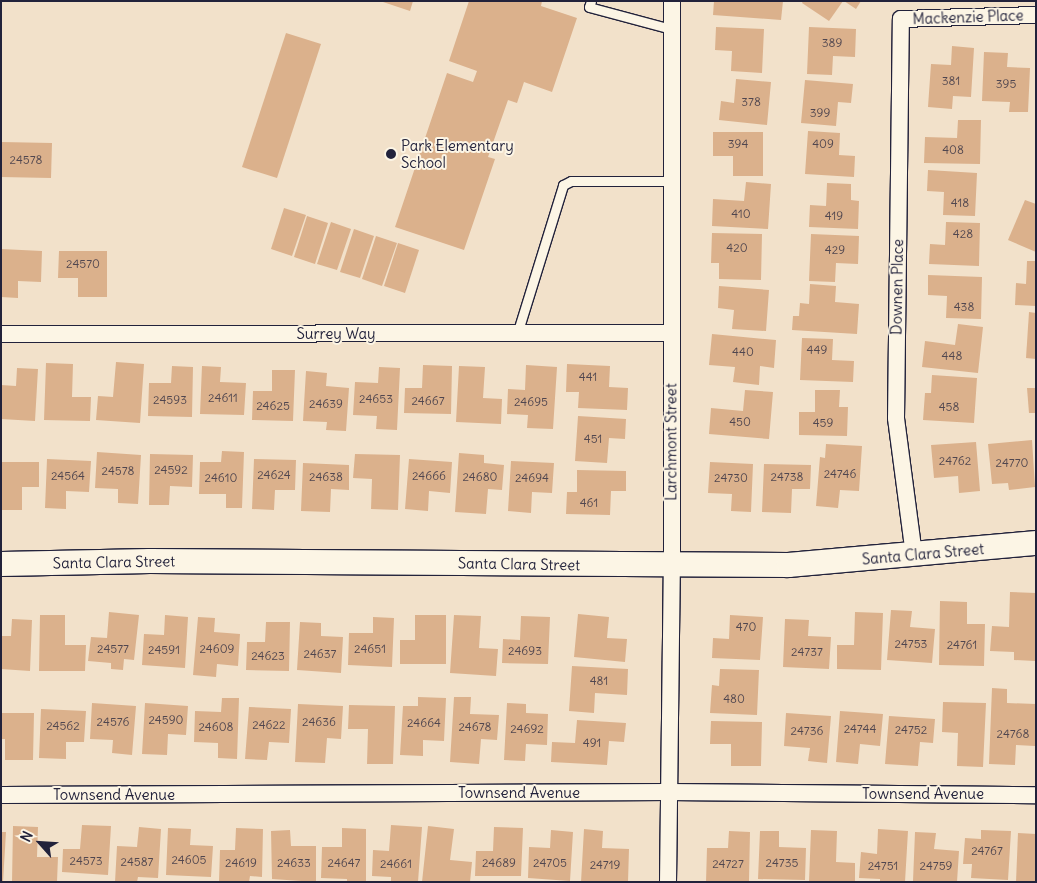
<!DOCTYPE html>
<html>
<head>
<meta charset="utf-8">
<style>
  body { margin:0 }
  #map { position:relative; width:1037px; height:883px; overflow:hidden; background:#f2e1ca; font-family:Delius,sans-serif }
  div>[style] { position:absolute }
  .building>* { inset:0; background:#dbb18c }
  .roads { filter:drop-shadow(1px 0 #22223b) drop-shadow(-1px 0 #22223b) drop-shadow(0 1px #22223b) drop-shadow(0 -1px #22223b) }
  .service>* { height:9px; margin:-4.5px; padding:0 4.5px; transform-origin:4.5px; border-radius:4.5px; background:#fcf5e5 }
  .minor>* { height:16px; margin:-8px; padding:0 8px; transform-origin:8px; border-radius:8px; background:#fcf5e5 }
  .secondary>* { height:24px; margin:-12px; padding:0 12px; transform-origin:12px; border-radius:12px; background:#fcf5e5 }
  .dots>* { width:14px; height:14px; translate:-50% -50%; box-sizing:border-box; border:2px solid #fcf5e5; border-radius:50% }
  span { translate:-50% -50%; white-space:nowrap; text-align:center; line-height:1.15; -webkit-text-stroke:4px #fcf5e5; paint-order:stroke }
  .number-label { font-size:12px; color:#50464f }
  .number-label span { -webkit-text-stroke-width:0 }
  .street-label { font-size:15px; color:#22223b }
  .poi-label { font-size:15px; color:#22223b }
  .left { translate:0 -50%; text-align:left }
  .frame { position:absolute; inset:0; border:2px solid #22223b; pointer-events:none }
  .north { position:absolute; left:15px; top:818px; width:50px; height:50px; -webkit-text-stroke:4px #fcf5e5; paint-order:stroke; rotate:296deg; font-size:14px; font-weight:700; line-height:20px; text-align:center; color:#22223b }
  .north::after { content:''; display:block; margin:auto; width:18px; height:22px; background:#22223b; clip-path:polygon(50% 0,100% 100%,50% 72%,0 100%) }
</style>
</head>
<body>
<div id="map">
  <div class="building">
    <i style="clip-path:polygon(380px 1px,413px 1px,410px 11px)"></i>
    <i style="clip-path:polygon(469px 1px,542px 1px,541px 6px,577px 18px,552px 92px,524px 82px,517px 103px,508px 100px,488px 157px,495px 159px,464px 250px,395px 227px,447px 73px,473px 82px,477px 71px,449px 61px)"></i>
    <i style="clip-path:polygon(714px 1px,783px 1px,781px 20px,713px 15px)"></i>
    <i style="clip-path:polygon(803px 1px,843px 1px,829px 21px,802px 3px)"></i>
    <i style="clip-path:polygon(844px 1px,861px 1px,856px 9px)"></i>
    <i style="clip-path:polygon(716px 27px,764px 29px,762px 73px,731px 71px,732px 51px,715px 50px)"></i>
    <i style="clip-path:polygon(809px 27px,856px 29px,855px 57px,833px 56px,832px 75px,807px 74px)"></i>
    <i style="clip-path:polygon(286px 33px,321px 44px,277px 178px,242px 167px)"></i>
    <i style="clip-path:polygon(952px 46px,974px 48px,971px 97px,953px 96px,952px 109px,928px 107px,931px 64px,951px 65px)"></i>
    <i style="clip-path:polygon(984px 52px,1008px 53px,1007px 67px,1030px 68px,1028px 112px,1009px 112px,1010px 102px,982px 101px)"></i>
    <i style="clip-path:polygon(736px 79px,771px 82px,767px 125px,719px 120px,721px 101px,734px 103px)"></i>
    <i style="clip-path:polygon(805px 80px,853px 84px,851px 103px,838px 102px,836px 126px,801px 123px)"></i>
    <i style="clip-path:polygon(958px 120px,981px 120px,980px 164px,924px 163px,925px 137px,957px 138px)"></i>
    <i style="clip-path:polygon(808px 131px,840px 133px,839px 155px,855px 156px,854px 177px,805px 174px)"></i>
    <i style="clip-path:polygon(713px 132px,763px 132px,763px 176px,733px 176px,733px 156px,713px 156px)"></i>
    <i style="clip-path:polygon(1px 142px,52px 143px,51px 178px,1px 177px)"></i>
    <i style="clip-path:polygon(928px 170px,977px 173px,975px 216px,943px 215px,944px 192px,927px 191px)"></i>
    <i style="clip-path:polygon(746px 182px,771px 184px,768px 229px,712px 226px,713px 199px,744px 201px)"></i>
    <i style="clip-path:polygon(827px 183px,851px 184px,851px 200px,859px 201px,858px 229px,809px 227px,810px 205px,826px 206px)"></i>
    <i style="clip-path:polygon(1025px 200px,1036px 204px,1036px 252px,1008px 240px)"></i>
    <i style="clip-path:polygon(284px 208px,306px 215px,292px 256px,271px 249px)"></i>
    <i style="clip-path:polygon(307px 216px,328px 223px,315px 264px,294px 257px)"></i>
    <i style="clip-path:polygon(331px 222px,351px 229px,337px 270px,317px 264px)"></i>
    <i style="clip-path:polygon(946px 222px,980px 223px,979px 266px,929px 264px,930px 244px,945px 245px)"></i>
    <i style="clip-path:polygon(354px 229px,374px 236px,360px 278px,340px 272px)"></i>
    <i style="clip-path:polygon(712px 233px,762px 234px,761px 280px,719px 279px,719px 263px,711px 263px)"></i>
    <i style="clip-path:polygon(811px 234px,859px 236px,858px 264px,836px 263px,835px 282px,809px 281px)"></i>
    <i style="clip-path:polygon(376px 236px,397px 243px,382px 286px,362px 279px)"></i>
    <i style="clip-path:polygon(398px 243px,419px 250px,405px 293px,384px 286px)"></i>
    <i style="clip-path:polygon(1px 249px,42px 251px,41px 282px,18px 281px,18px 298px,1px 297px)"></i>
    <i style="clip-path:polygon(59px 251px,107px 251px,107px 297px,78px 297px,78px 278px,58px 278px)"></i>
    <i style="clip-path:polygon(1027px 261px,1036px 261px,1036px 306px,1015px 305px,1016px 283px,1026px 284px)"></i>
    <i style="clip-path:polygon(928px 275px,982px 277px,981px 319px,946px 318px,947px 296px,928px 295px)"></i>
    <i style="clip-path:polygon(810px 284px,836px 286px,835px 302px,859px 304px,857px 334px,792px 330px,793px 316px,799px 316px,800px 303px,809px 304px)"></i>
    <i style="clip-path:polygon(719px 286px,769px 290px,766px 331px,732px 329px,734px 310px,718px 308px)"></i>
    <i style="clip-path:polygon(1029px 312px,1036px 313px,1036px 359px,1026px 358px)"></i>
    <i style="clip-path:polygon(958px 324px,983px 327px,978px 373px,922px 367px,925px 341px,955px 345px)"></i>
    <i style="clip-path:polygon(712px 334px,776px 340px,774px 368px,760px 366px,759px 385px,733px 382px,735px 367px,709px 365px)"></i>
    <i style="clip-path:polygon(802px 338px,833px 339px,832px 360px,854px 361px,853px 382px,800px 380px)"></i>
    <i style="clip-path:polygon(116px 362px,144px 364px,140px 423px,96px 420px,98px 396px,113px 397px)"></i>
    <i style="clip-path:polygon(46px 363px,73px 364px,72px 397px,91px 397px,90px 421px,44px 420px)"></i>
    <i style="clip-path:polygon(567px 364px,610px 366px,609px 387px,628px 388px,627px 410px,578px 408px,579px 392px,566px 392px)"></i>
    <i style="clip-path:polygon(423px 365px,452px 366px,451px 414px,404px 413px,405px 388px,422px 388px)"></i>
    <i style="clip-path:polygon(526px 365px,557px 367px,553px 429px,527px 428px,528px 415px,507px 414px,508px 389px,525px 390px)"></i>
    <i style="clip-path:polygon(172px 366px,193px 367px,192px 417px,148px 416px,149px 383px,171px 383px)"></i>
    <i style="clip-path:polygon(202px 366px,221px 367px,220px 382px,246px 383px,244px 415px,200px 414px)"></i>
    <i style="clip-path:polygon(459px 366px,485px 367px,483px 398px,502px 399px,501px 424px,456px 422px)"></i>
    <i style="clip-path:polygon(379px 367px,400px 368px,397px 430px,376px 429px,377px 416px,353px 415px,355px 382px,378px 383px)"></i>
    <i style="clip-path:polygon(17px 368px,38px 369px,35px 421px,1px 419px,1px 385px,16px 386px)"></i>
    <i style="clip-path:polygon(272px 370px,295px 370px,293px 421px,252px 420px,253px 391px,272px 391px)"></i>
    <i style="clip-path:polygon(306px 371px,327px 373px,326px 386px,349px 388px,346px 431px,326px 430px,327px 422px,303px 421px)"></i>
    <i style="clip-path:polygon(932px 375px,977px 378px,974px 423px,923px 420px,925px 393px,931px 393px)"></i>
    <i style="clip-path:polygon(1027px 388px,1036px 388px,1036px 413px,1029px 413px)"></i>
    <i style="clip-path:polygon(745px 390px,773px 392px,769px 439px,709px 434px,711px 408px,743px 411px)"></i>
    <i style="clip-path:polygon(815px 390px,840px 390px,839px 407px,848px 407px,847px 436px,799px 435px,799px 412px,815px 412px)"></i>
    <i style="clip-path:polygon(578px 416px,626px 419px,625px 439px,609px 438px,607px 463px,575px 461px)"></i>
    <i style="clip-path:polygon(1032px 440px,1035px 487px,1009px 490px,1008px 483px,992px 484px,988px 444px)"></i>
    <i style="clip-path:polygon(976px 442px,980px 491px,959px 493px,958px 476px,934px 478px,931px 445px)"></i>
    <i style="clip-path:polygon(826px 444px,862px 446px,859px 491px,840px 490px,838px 508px,816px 506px,820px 457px,825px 458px)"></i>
    <i style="clip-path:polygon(222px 451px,244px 452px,242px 508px,226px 508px,226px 494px,199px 494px,200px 462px,221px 462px)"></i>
    <i style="clip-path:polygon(97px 452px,141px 455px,138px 504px,118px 503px,118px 489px,95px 488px)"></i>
    <i style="clip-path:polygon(459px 453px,484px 455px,484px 463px,504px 465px,502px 490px,488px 489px,486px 514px,455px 512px)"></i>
    <i style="clip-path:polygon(150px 454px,193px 455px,192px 487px,170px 486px,169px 505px,149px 505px)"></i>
    <i style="clip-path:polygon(355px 454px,400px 455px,398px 510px,371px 509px,372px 479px,353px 478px)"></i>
    <i style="clip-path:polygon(47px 459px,91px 461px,89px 492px,66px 491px,66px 509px,45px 508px)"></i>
    <i style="clip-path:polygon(254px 459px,296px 460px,295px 490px,275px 490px,274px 510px,252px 509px)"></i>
    <i style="clip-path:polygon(409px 459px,452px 462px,450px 493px,429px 491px,428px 511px,405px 509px)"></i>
    <i style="clip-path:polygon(511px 461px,554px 463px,552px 493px,532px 492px,531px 513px,508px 511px)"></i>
    <i style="clip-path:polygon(1px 462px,39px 462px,39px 487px,22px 487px,22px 510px,1px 510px)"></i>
    <i style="clip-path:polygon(710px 462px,753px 464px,751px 512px,731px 511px,732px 494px,708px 493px)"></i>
    <i style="clip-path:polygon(303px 463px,349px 465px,349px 490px,331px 489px,330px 512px,301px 511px)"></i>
    <i style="clip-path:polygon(764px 464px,811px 465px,810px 489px,792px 489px,791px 513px,762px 512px)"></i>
    <i style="clip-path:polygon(577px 470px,626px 471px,626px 491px,611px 491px,610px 515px,566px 514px,567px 492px,577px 492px)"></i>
    <i style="clip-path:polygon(1010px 592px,1036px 593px,1035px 661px,1014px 660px,1014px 652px,990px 651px,992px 626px,1009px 627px)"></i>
    <i style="clip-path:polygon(940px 601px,967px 602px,967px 624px,985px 624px,984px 666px,939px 665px)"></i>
    <i style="clip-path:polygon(891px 610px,912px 611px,910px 627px,935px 629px,932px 663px,887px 660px)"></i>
    <i style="clip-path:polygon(109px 612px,139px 615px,134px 660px,124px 659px,123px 670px,111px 669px,111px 663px,88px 661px,91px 637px,107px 638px)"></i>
    <i style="clip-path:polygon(855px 612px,883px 613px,881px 670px,837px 669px,837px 645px,854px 645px)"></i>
    <i style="clip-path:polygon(578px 614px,609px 617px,607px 638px,627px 639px,625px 662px,574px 657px)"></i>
    <i style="clip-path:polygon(40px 615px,65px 615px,65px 645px,86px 645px,85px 671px,39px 671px)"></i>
    <i style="clip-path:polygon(165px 615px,188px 617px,185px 668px,142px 665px,144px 634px,164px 635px)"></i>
    <i style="clip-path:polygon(415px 615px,446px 615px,446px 664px,400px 664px,400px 640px,415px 640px)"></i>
    <i style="clip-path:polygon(454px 615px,481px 616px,479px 648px,498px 649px,496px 676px,450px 673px)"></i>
    <i style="clip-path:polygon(730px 615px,763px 617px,760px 660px,712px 658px,713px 638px,729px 639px)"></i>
    <i style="clip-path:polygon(521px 616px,550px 617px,548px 664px,502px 663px,503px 639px,520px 640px)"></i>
    <i style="clip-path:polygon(198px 617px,215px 618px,214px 632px,240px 634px,238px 666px,217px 664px,216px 677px,193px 675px)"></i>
    <i style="clip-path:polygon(373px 617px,394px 618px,392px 667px,348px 665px,349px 633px,373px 633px)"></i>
    <i style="clip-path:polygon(12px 619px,32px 620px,30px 671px,1px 669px,1px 636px,11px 636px)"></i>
    <i style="clip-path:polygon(785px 619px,809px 620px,808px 636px,831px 637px,829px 669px,783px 667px)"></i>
    <i style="clip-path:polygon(266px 622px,290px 622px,289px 671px,246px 670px,247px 642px,265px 642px)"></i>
    <i style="clip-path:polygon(300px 622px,321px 623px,321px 636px,343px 637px,341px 673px,297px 670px)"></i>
    <i style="clip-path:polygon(572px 666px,628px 669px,627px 695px,595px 693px,594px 713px,569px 711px)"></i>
    <i style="clip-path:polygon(720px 669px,759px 670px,757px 715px,710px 713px,712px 685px,719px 686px)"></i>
    <i style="clip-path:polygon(992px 688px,1007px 689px,1007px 703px,1036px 704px,1035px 746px,1016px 745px,1015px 765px,989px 764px)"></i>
    <i style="clip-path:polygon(418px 697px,446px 698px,444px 741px,423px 740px,423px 756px,400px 755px,403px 706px,418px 706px)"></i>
    <i style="clip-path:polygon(454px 697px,471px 697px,470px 714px,499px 715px,497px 740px,481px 739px,479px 764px,450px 762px)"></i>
    <i style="clip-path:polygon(222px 698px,239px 698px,237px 759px,218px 758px,218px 743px,194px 742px,195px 711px,221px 712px)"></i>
    <i style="clip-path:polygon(943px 702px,986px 703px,983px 767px,957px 766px,958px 733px,942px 732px)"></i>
    <i style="clip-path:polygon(92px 703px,136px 706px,132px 755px,112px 753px,113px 740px,90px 739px)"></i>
    <i style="clip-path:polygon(145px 703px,188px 706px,186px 735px,168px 734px,167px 755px,142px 754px)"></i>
    <i style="clip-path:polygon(507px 703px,526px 704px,526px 713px,548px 714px,547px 745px,526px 744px,525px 761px,504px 760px)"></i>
    <i style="clip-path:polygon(298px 704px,343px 706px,341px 739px,327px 738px,325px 763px,295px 762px)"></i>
    <i style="clip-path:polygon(349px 705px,395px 706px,393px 764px,367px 764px,368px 729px,348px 729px)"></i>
    <i style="clip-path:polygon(249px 707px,291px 709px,289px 743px,269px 742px,267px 760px,245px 759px)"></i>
    <i style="clip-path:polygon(41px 709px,86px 711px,84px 742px,66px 742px,66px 759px,39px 758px)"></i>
    <i style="clip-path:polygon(840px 711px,883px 714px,880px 746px,860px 744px,858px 764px,836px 762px)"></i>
    <i style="clip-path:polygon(1px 713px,34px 713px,33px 760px,5px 760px,5px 739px,1px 739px)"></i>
    <i style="clip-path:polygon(786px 713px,831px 716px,827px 763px,808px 761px,810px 748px,784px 746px)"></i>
    <i style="clip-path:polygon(889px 716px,935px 719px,933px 743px,920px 742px,918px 766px,885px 764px)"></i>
    <i style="clip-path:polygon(577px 720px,626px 723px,624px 742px,609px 741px,607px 765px,551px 762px,552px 742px,575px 743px)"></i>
    <i style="clip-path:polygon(711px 721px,762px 722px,761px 766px,731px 766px,731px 744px,710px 744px)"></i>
    <i style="clip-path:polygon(82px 825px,111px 826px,108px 875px,62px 872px,63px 849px,80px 849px)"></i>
    <i style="clip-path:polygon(391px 825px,422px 827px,418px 882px,391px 882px,391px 877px,372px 876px,373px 850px,389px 851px)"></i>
    <i style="clip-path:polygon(13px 826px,38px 827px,37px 857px,58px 857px,57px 882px,12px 882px)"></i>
    <i style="clip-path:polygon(428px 826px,454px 829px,450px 860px,472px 862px,470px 882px,422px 882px)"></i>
    <i style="clip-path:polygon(139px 827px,161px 829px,158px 878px,138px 877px,137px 882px,115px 882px,117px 846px,137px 847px)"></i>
    <i style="clip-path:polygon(494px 827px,523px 828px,521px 876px,475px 876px,476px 851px,493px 851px)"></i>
    <i style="clip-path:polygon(168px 828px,191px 829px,190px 845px,213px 846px,211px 877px,166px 875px)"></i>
    <i style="clip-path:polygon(236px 828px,263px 829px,262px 877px,250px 876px,249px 882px,219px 882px,220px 850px,235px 850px)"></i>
    <i style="clip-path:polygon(342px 828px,366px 829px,366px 882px,347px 882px,347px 879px,321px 878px,322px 847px,342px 847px)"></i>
    <i style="clip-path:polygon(584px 829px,603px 831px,602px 848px,629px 849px,628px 882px,581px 882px)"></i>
    <i style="clip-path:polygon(878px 829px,908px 831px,905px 882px,880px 882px,880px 879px,859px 878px,861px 852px,877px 854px)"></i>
    <i style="clip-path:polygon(290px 830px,291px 846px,316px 846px,316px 882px,272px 879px,271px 831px)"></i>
    <i style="clip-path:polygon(551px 830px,573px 832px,570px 881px,528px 878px,529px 847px,550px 848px)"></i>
    <i style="clip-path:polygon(811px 830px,837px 831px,836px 862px,855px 863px,855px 882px,809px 882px)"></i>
    <i style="clip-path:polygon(981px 830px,1011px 831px,1008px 880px,971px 878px,972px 864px,963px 864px,965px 838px,981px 839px)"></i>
    <i style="clip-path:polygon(729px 831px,750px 832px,749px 881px,706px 882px,707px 848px,728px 848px)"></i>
    <i style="clip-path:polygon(760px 831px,779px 831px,779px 847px,806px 848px,805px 880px,758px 879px)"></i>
    <i style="clip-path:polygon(1px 832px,6px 832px,3px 882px,1px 882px)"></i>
    <i style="clip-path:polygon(915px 832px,936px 833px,934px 849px,959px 851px,957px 882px,913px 881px)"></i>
    <i style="clip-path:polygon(1018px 833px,1036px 834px,1036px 882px,1016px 882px)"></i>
  </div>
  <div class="roads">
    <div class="service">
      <i style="left:591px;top:1px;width:6px;rotate:108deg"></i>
      <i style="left:589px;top:7px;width:85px;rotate:15deg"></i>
      <i style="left:517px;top:334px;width:156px;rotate:-72.8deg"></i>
      <i style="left:563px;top:185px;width:9px;rotate:-27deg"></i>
      <i style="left:571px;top:181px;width:100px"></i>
    </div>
    <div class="minor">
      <i style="left:1px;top:334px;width:669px;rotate:-0.09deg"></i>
      <i style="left:914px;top:555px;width:138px;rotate:-97.5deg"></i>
      <i style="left:896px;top:418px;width:399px;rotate:-89.3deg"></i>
      <i style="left:901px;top:19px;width:135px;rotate:-1.7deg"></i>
      <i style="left:1px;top:795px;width:667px;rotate:-0.26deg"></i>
      <i style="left:668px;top:792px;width:368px;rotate:0.5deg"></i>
      <i style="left:668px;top:882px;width:317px;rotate:-89.3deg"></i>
      <i style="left:672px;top:565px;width:564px;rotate:-90deg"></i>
    </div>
    <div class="secondary">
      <i style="left:1px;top:564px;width:149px;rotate:-1.2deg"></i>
      <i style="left:150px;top:561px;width:639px;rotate:0.36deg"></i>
      <i style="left:789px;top:565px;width:248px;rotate:-5.1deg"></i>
    </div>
  </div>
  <div class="dots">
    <i style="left:391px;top:154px;background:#22223b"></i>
  </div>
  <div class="number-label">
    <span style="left:832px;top:43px">389</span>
    <span style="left:951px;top:81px">381</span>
    <span style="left:1006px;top:84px">395</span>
    <span style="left:751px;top:102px">378</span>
    <span style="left:820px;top:113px">399</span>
    <span style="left:738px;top:144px">394</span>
    <span style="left:823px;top:144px">409</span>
    <span style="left:953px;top:150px">408</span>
    <span style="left:26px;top:160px">24578</span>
    <span style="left:960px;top:203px">418</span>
    <span style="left:741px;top:214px">410</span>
    <span style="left:834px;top:216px">419</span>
    <span style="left:963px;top:234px">428</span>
    <span style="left:737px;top:248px">420</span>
    <span style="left:835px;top:250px">429</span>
    <span style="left:83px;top:264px">24570</span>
    <span style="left:964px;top:307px">438</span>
    <span style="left:817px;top:350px">449</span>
    <span style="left:743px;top:352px">440</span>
    <span style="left:952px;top:356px">448</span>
    <span style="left:588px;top:377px">441</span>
    <span style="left:223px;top:398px">24611</span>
    <span style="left:376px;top:399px">24653</span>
    <span style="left:170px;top:400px">24593</span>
    <span style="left:428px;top:401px">24667</span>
    <span style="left:531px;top:402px">24695</span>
    <span style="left:326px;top:404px">24639</span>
    <span style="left:273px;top:406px">24625</span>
    <span style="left:949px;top:407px">458</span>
    <span style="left:740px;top:422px">450</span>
    <span style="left:823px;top:423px">459</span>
    <span style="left:593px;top:439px">451</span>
    <span style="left:955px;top:461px">24762</span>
    <span style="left:1012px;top:463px">24770</span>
    <span style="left:171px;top:470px">24592</span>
    <span style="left:118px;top:471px">24578</span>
    <span style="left:840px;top:474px">24746</span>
    <span style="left:274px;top:475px">24624</span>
    <span style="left:68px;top:476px">24564</span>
    <span style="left:429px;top:476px">24666</span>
    <span style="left:326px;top:477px">24638</span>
    <span style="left:480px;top:477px">24680</span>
    <span style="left:787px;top:477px">24738</span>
    <span style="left:221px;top:478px">24610</span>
    <span style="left:532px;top:478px">24694</span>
    <span style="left:731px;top:478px">24730</span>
    <span style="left:589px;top:503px">461</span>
    <span style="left:746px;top:627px">470</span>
    <span style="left:911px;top:644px">24753</span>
    <span style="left:962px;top:645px">24761</span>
    <span style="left:113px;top:649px">24577</span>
    <span style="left:217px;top:649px">24609</span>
    <span style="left:370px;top:649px">24651</span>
    <span style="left:164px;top:650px">24591</span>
    <span style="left:525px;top:651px">24693</span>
    <span style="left:807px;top:652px">24737</span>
    <span style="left:320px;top:654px">24637</span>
    <span style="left:268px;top:656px">24623</span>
    <span style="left:599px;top:681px">481</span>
    <span style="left:734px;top:699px">480</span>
    <span style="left:166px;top:720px">24590</span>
    <span style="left:113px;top:722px">24576</span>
    <span style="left:319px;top:722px">24636</span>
    <span style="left:424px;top:723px">24664</span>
    <span style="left:269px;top:725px">24622</span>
    <span style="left:63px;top:726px">24562</span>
    <span style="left:216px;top:727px">24608</span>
    <span style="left:475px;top:727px">24678</span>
    <span style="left:527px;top:729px">24692</span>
    <span style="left:860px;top:729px">24744</span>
    <span style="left:911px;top:730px">24752</span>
    <span style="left:807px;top:731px">24736</span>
    <span style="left:1013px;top:734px">24768</span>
    <span style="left:592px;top:743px">491</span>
    <span style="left:987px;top:851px">24767</span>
    <span style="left:189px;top:860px">24605</span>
    <span style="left:86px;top:861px">24573</span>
    <span style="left:137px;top:862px">24587</span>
    <span style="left:241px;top:863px">24619</span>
    <span style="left:294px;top:863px">24633</span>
    <span style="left:344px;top:863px">24647</span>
    <span style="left:499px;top:863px">24689</span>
    <span style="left:550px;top:863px">24705</span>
    <span style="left:782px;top:863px">24735</span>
    <span style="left:396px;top:864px">24661</span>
    <span style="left:728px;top:864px">24727</span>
    <span style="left:605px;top:865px">24719</span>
    <span style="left:883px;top:866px">24751</span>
    <span style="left:936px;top:866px">24759</span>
  </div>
  <div class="street-label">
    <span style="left:968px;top:17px;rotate:-2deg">Mackenzie Place</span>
    <span style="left:897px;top:287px;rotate:-89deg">Downen Place</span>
    <span style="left:336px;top:334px">Surrey Way</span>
    <span style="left:671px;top:442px;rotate:-90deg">Larchmont Street</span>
    <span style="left:923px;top:554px;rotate:-5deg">Santa Clara Street</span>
    <span style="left:114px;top:562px;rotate:-1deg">Santa Clara Street</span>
    <span style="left:519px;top:564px;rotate:1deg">Santa Clara Street</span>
    <span style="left:519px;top:793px">Townsend Avenue</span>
    <span style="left:923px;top:794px">Townsend Avenue</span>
    <span style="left:114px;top:795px">Townsend Avenue</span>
  </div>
  <div class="poi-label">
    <span class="left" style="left:401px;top:154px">Park Elementary<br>School</span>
  </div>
  <div class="frame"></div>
  <div class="north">N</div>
</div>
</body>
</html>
